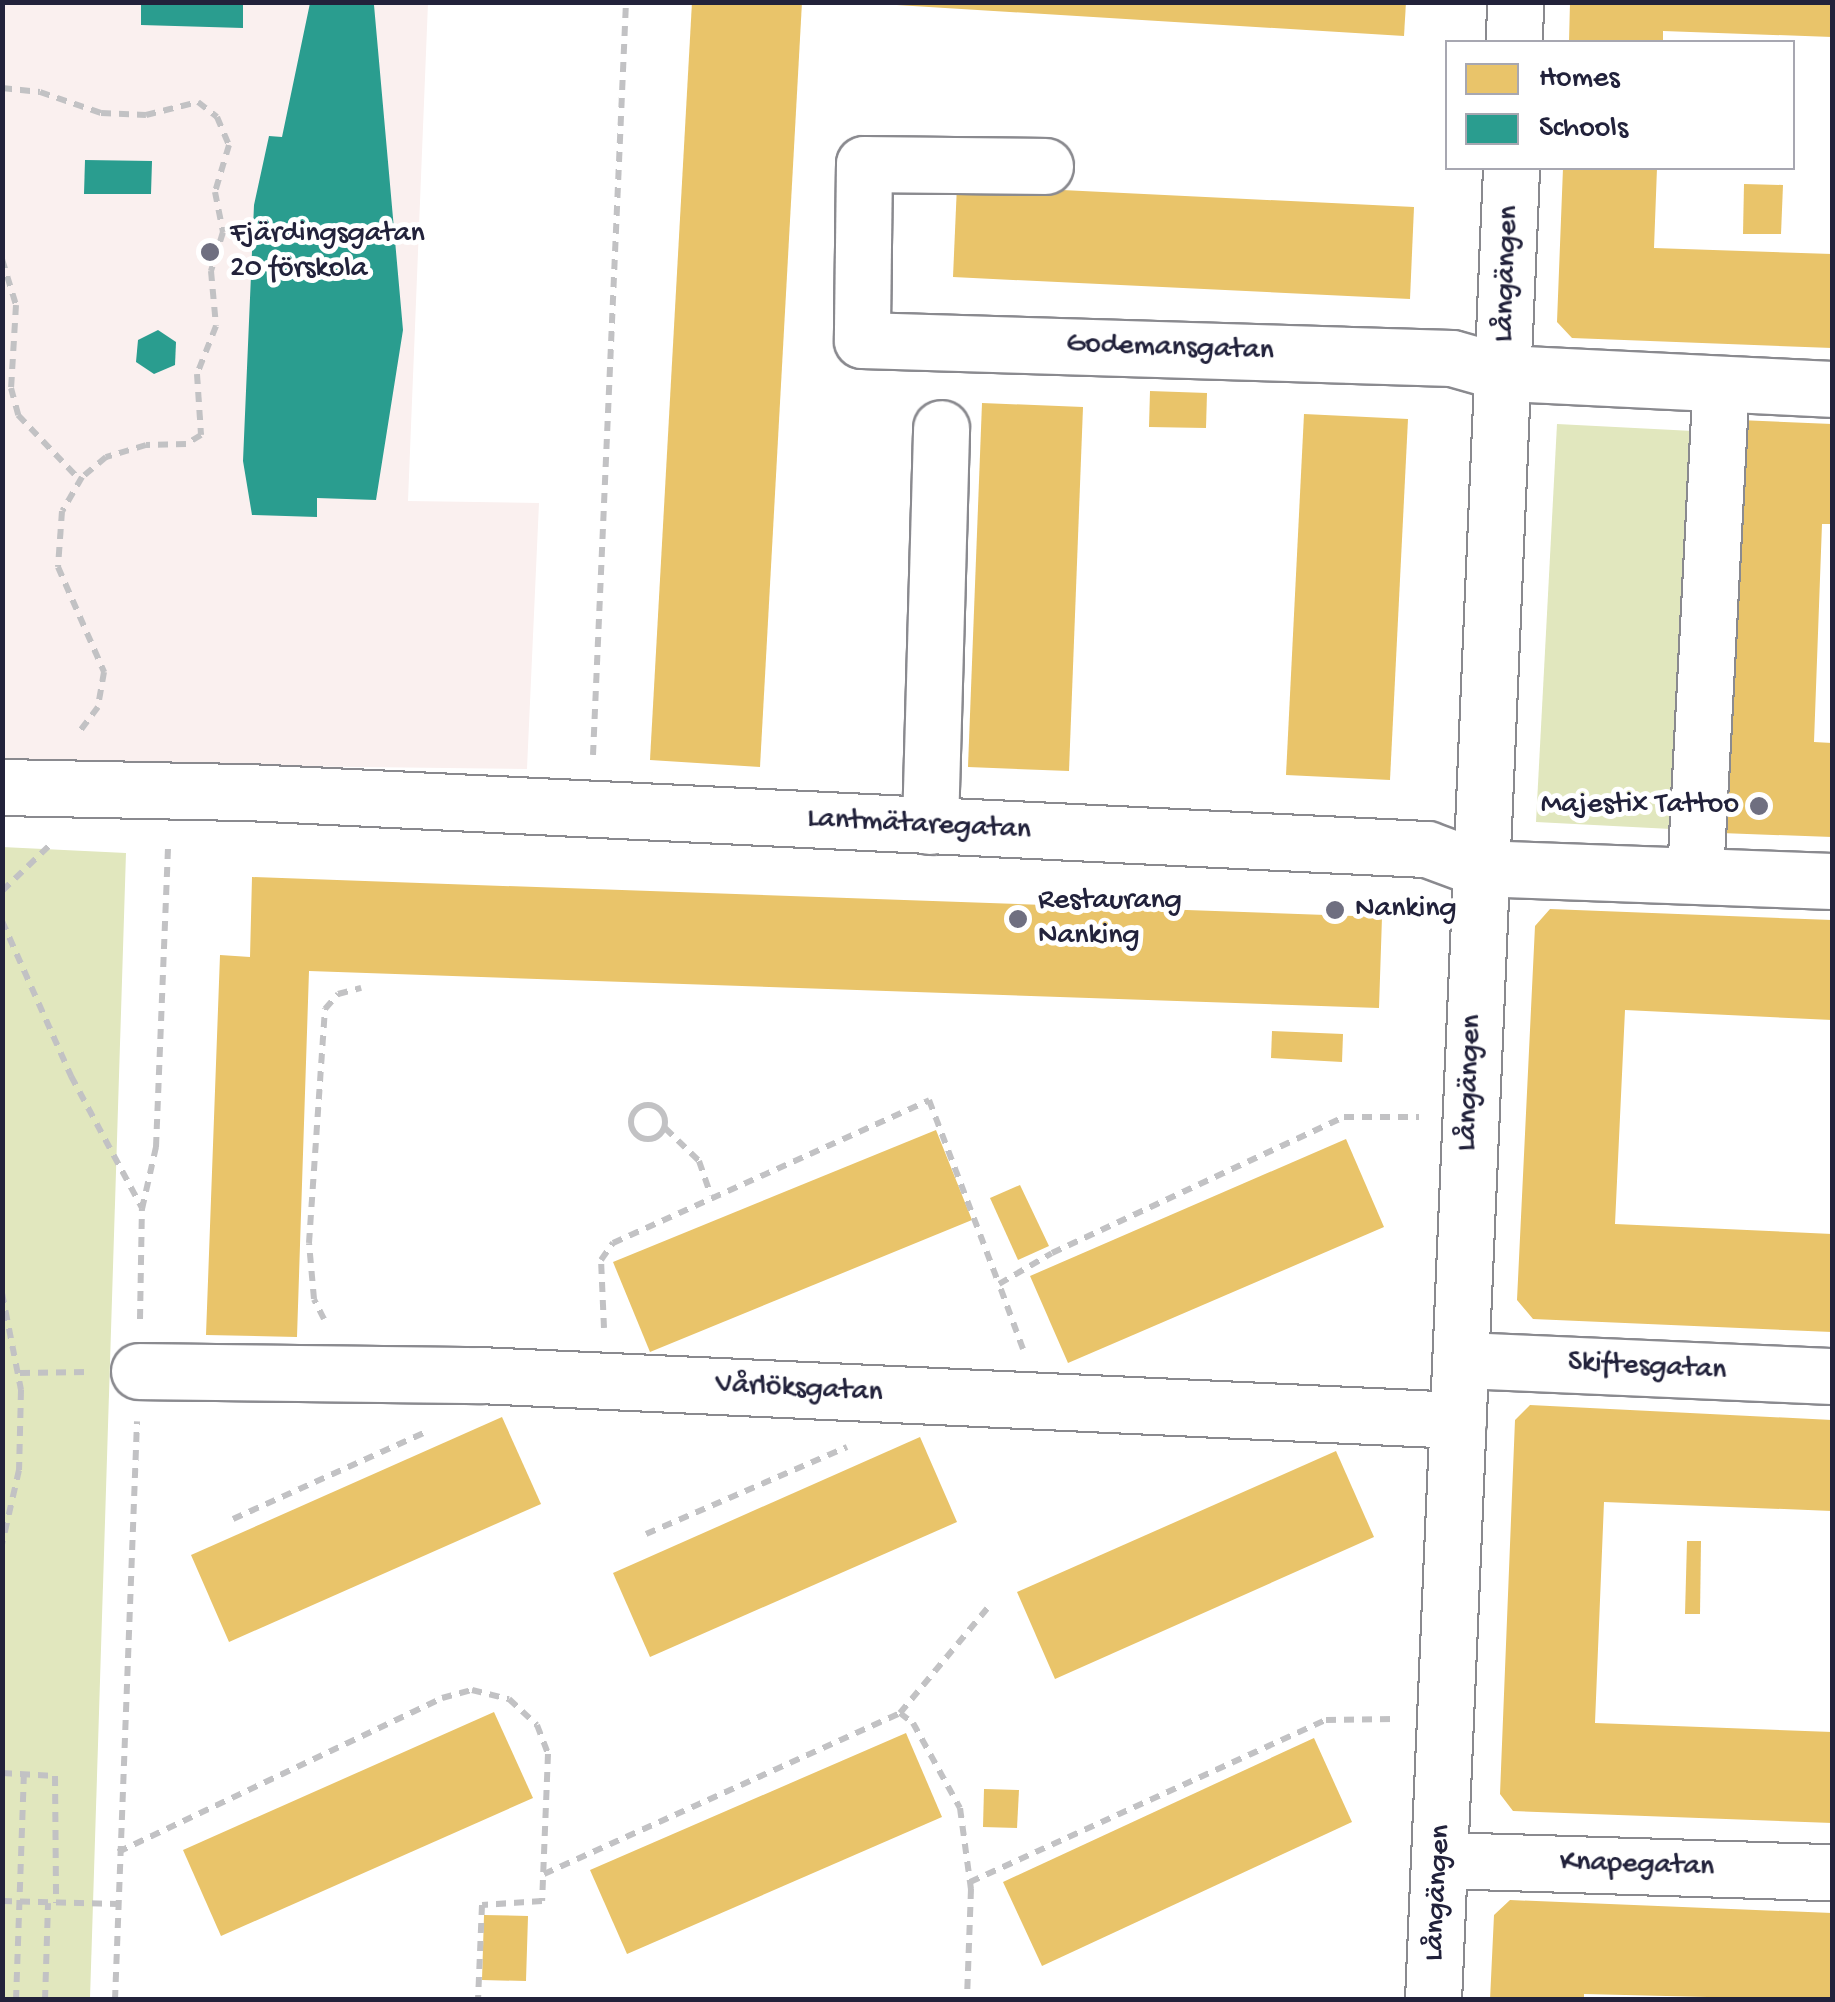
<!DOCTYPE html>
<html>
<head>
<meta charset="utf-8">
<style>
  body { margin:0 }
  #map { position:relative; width:1835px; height:2002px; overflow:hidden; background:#fff; font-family:"Gochi Hand",sans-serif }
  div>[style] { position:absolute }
  .built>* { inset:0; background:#faf0ef }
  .green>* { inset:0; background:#e1e7be }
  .homes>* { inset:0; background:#e9c46a }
  .schools>* { inset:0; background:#2a9d8f }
  .path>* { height:6px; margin-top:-3px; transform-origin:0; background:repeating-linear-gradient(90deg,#c2c2c4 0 10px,transparent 0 18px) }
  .path>.ring { margin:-3px; padding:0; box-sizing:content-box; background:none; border:6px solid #c2c2c4; border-radius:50% }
  .roads { filter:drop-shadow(2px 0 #8a8a8f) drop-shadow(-2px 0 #8a8a8f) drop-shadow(0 2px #8a8a8f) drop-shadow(0 -2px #8a8a8f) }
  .minor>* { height:55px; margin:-27.5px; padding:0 27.5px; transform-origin:27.5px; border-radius:27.5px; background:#fff }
  .dots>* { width:28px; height:28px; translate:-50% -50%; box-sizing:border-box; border:5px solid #fff; border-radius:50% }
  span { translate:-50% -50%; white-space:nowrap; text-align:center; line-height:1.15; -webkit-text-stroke:10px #fff; paint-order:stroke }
  .poi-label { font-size:30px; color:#22223b }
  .left { translate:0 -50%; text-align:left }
  .right { translate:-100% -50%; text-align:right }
  .street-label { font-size:30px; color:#22223b }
  .frame { position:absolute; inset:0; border:5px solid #22223b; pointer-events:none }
  .legend { position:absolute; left:1445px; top:40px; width:350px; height:130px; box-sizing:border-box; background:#fff; border:2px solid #a7a7b1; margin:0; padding:12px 18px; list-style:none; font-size:30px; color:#22223b }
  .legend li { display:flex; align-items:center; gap:20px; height:50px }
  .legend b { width:50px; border:2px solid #a7a7b1 }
</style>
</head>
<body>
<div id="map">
  <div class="built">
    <i style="clip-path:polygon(3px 3px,428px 3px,408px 501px,539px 503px,527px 769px,3px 763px)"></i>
  </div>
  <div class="green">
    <i style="clip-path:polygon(1557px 424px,1693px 431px,1671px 829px,1536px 822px)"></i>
    <i style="clip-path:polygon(2px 847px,126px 853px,90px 1999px,3px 1999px)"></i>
  </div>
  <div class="homes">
    <i style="clip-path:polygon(692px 2px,802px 2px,760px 767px,650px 760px)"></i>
    <i style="clip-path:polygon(848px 2px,1406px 2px,1404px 36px)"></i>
    <i style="clip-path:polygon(1570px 2px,1832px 2px,1832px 37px,1663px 31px,1663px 42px,1569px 42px)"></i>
    <i style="clip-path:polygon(1563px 168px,1657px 168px,1654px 248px,1832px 254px,1832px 348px,1572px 338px,1557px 322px)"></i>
    <i style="clip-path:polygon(1744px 184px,1783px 185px,1781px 234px,1743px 234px)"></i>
    <i style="clip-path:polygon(957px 185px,1414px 207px,1410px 299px,953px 277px)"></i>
    <i style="clip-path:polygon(1150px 391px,1207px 393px,1206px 428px,1149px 427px)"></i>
    <i style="clip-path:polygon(982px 403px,1083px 407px,1069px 771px,968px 767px)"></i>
    <i style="clip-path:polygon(1304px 414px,1408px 419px,1390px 780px,1286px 775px)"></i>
    <i style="clip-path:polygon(1739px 420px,1832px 424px,1832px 524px,1822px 524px,1814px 742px,1832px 743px,1832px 837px,1721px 833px)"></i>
    <i style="clip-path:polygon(252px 877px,1382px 917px,1379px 1008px,309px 971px,297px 1337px,206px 1335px,220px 955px,250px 957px)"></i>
    <i style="clip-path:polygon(1550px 909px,1832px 920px,1832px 1020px,1625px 1010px,1615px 1224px,1832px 1234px,1832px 1332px,1533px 1319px,1517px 1300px,1535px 926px)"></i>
    <i style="clip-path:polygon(1272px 1031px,1343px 1034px,1342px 1062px,1271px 1058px)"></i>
    <i style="clip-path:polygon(936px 1130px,972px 1220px,650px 1352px,613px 1262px)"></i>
    <i style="clip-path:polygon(1346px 1139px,1384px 1227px,1068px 1363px,1030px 1276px)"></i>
    <i style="clip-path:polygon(1020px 1185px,1049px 1246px,1018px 1260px,990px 1198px)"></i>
    <i style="clip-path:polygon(1530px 1405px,1832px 1420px,1832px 1511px,1604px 1502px,1595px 1723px,1832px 1732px,1832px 1823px,1513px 1811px,1500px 1794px,1515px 1420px)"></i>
    <i style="clip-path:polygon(502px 1417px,541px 1504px,229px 1642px,191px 1555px)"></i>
    <i style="clip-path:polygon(920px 1437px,957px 1522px,650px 1657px,613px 1573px)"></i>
    <i style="clip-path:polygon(1336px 1451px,1374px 1537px,1055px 1679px,1017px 1592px)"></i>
    <i style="clip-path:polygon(1687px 1541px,1701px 1541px,1700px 1614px,1685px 1614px)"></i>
    <i style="clip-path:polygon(494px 1712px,533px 1798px,221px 1936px,183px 1850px)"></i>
    <i style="clip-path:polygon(906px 1733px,942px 1817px,627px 1954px,590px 1870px)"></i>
    <i style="clip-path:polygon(1314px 1738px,1352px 1822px,1042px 1966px,1003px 1882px)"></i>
    <i style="clip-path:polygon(984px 1789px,1019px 1790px,1017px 1828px,983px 1827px)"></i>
    <i style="clip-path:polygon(1510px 1900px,1832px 1913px,1832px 2000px,1584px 1994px,1584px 2000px,1490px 2000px,1494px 1915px)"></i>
    <i style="clip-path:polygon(484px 1915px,528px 1916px,526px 1981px,482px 1980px)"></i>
  </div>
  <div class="schools">
    <i style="clip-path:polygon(141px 2px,243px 2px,243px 28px,141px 25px)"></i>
    <i style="clip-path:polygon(310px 3px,374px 5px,403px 330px,376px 500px,317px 498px,317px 517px,252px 515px,243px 461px,254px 205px,269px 136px,282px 137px)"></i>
    <i style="clip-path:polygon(85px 160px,152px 161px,151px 194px,84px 194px)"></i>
    <i style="clip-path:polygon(158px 330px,176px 342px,175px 365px,154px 374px,136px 362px,138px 340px)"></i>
  </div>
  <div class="path">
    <i style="left:2px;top:88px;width:38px;rotate:6deg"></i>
    <i style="left:40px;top:92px;width:65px;rotate:19deg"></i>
    <i style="left:101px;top:113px;width:45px;rotate:2.5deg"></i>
    <i style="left:146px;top:115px;width:54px;rotate:-14deg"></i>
    <i style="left:198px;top:102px;width:24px;rotate:38deg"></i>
    <i style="left:217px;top:117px;width:30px;rotate:67deg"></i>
    <i style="left:229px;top:145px;width:49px;rotate:106.6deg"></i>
    <i style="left:215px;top:192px;width:41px;rotate:78.7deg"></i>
    <i style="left:223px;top:232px;width:41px;rotate:107.1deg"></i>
    <i style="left:211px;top:271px;width:55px;rotate:84.8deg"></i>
    <i style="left:216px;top:326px;width:52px;rotate:111.6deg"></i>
    <i style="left:197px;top:374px;width:61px;rotate:86.2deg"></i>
    <i style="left:201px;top:435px;width:17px;rotate:149deg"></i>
    <i style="left:186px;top:444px;width:40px;rotate:178.6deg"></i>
    <i style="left:146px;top:445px;width:42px;rotate:163.3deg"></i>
    <i style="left:106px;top:457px;width:31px;rotate:140deg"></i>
    <i style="left:82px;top:477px;width:39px;rotate:120deg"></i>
    <i style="left:62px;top:511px;width:56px;rotate:94.1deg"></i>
    <i style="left:58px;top:567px;width:115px;rotate:66.3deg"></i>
    <i style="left:104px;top:672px;width:36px;rotate:100deg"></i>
    <i style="left:98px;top:707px;width:34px;rotate:127deg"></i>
    <i style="left:2px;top:259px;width:48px;rotate:73.1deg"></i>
    <i style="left:16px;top:305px;width:83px;rotate:93.4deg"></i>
    <i style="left:11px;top:388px;width:28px;rotate:75deg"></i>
    <i style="left:18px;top:415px;width:90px;rotate:46.4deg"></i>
    <i style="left:593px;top:755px;width:754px;rotate:-87.49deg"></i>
    <i style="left:2px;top:891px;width:68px;rotate:-43.8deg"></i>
    <i style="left:2px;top:921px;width:170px;rotate:66deg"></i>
    <i style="left:71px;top:1076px;width:150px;rotate:61.7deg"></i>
    <i class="ring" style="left:631px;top:1105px;width:28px;height:28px"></i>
    <i style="left:665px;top:1128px;width:47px;rotate:44.1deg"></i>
    <i style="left:699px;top:1161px;width:36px;rotate:71deg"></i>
    <i style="left:2px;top:1293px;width:99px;rotate:78.9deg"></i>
    <i style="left:21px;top:1390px;width:80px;rotate:91.4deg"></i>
    <i style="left:19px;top:1470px;width:76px;rotate:102.9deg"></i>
    <i style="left:140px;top:1319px;width:110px;rotate:-89deg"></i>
    <i style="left:142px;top:1209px;width:64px;rotate:-77.3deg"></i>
    <i style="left:156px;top:1147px;width:304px;rotate:-87.7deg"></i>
    <i style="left:324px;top:1319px;width:22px;rotate:-117deg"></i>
    <i style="left:314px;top:1299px;width:56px;rotate:-95.1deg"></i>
    <i style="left:309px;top:1243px;width:235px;rotate:-86.1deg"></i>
    <i style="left:325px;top:1009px;width:20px;rotate:-49deg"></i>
    <i style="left:338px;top:994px;width:24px;rotate:-15deg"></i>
    <i style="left:604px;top:1328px;width:68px;rotate:-92.5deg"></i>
    <i style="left:601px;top:1260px;width:21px;rotate:-55deg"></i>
    <i style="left:613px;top:1243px;width:347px;rotate:-24.3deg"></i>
    <i style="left:929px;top:1100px;width:197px;rotate:69.2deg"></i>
    <i style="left:1023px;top:1349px;width:69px;rotate:-110.3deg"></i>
    <i style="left:999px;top:1284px;width:61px;rotate:-30.3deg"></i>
    <i style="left:1052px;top:1253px;width:322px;rotate:-25deg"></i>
    <i style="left:1344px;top:1117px;width:75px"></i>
    <i style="left:20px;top:1373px;width:68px;rotate:-0.8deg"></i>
    <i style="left:233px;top:1519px;width:214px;rotate:-24.3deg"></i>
    <i style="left:646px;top:1534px;width:219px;rotate:-23.4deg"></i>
    <i style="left:900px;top:1713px;width:139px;rotate:-50.2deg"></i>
    <i style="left:2px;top:1773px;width:53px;rotate:3.2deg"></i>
    <i style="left:55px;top:1776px;width:127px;rotate:89.5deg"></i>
    <i style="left:118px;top:1852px;width:359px;rotate:-25.4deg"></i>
    <i style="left:442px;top:1698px;width:31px;rotate:-15deg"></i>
    <i style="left:472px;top:1690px;width:38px;rotate:14deg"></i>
    <i style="left:509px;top:1699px;width:38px;rotate:43deg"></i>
    <i style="left:537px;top:1725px;width:31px;rotate:69deg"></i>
    <i style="left:548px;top:1754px;width:147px;rotate:92.3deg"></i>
    <i style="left:542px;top:1901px;width:60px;rotate:176.2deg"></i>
    <i style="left:482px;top:1905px;width:95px;rotate:92.4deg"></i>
    <i style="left:544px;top:1874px;width:391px;rotate:-24.3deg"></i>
    <i style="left:900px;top:1713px;width:16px;rotate:38deg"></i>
    <i style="left:913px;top:1723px;width:97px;rotate:61.1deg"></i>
    <i style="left:960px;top:1808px;width:82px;rotate:82.3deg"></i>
    <i style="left:971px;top:1889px;width:111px;rotate:92.1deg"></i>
    <i style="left:970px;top:1882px;width:391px;rotate:-24.5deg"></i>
    <i style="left:1326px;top:1720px;width:67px;rotate:-0.9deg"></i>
    <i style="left:2px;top:1901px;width:116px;rotate:1.5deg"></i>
    <i style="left:16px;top:2000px;width:228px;rotate:-88deg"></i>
    <i style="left:45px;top:2000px;width:97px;rotate:-88.2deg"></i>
    <i style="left:115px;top:2000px;width:579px;rotate:-87.82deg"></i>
  </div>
  <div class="roads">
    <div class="minor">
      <i style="left:1514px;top:42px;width:40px;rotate:-88.6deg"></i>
      <i style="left:1045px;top:166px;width:181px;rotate:-179.4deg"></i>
      <i style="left:864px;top:164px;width:176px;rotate:90.7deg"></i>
      <i style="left:862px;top:340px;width:590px;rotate:1.75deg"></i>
      <i style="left:1452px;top:358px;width:55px;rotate:15.8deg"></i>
      <i style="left:1505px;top:373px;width:327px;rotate:2.8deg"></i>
      <i style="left:2px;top:787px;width:245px;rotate:1.2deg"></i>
      <i style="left:247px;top:792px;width:1181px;rotate:2.77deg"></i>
      <i style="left:1427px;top:849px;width:54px;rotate:20.4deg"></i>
      <i style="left:1478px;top:868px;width:354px;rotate:2.1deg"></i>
      <i style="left:930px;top:826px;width:398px;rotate:-88.4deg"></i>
      <i style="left:1695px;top:875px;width:491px;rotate:-87deg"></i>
      <i style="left:1462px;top:1360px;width:370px;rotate:2.5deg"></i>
      <i style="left:139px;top:1371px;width:340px;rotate:0.7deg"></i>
      <i style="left:479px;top:1375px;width:980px;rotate:2.63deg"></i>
      <i style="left:1442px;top:1860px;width:390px;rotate:1.8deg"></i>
      <i style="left:1433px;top:2000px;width:1834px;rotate:-87.56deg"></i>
    </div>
  </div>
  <div class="dots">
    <i style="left:210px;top:252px;background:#6f6f80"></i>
    <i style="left:1759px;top:806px;background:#6f6f80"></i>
    <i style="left:1335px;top:910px;background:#6f6f80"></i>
    <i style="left:1018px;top:919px;background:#6f6f80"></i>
  </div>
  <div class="poi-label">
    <span class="left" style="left:230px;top:252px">Fjärdingsgatan<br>20 förskola</span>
    <span class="right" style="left:1739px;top:806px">Majestix Tattoo</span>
    <span class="left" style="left:1038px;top:919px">Restaurang<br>Nanking</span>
    <span class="left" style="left:1355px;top:910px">Nanking</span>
  </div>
  <div class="street-label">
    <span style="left:1508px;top:274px;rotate:-88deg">Långängen</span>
    <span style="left:1170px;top:349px;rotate:2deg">Godemansgatan</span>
    <span style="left:919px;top:826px;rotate:3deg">Lantmätaregatan</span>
    <span style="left:1471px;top:1083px;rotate:-88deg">Långängen</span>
    <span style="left:1647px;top:1368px;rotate:3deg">Skiftesgatan</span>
    <span style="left:799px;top:1390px;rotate:3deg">Vårlöksgatan</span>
    <span style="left:1637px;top:1866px;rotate:2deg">Knapegatan</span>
    <span style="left:1439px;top:1893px;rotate:-87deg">Långängen</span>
  </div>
  <div class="frame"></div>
  <ul class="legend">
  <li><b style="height:28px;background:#e9c46a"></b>Homes</li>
  <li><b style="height:28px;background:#2a9d8f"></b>Schools</li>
  </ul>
</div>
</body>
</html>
